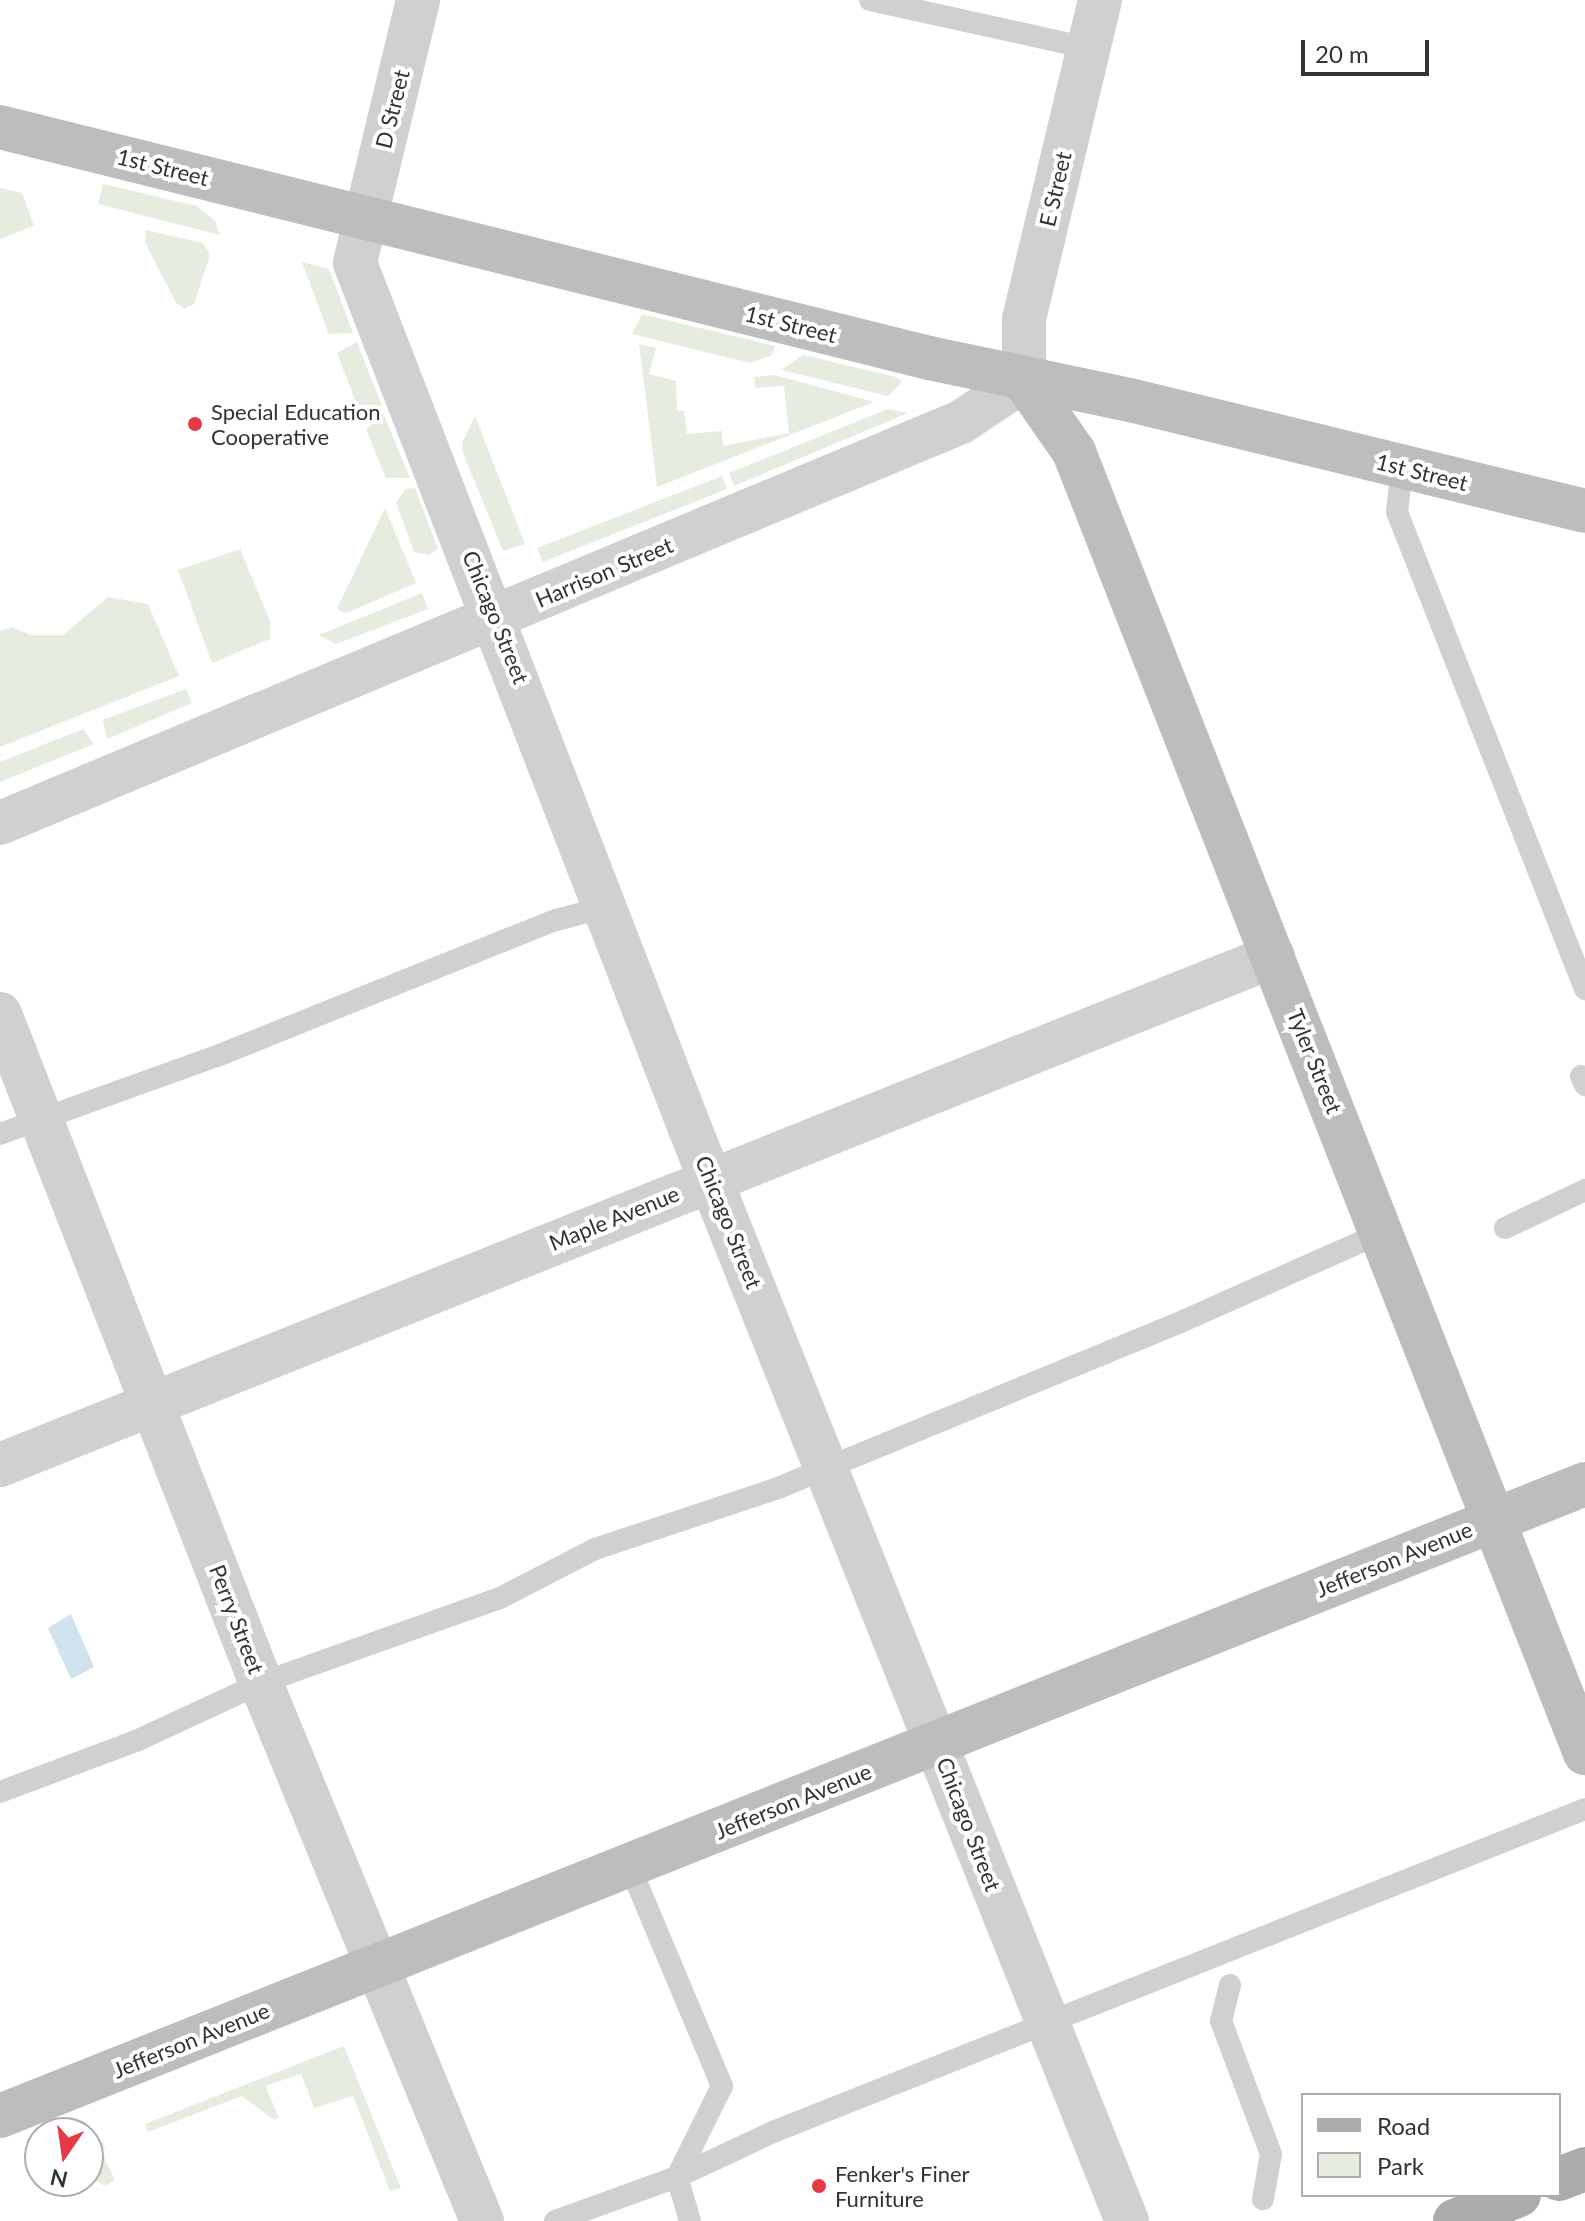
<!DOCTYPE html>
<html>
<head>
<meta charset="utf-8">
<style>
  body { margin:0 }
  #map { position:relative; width:1585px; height:2221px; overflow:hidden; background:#fff; font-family:Lato,sans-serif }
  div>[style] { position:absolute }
  .green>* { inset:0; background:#e6ecdf }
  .water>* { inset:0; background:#cfe2ee }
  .lane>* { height:22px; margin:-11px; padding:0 11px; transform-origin:11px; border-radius:11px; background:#d0d0d0 }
  .street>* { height:44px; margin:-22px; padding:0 22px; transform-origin:22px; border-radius:22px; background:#d0d0d0 }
  .secondary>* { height:44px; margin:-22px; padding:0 22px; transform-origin:22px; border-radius:22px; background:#bdbdbd }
  .primary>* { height:44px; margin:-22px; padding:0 22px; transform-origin:22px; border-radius:22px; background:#ababab }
  .dots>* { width:22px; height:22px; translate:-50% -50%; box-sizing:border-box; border:4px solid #fff; border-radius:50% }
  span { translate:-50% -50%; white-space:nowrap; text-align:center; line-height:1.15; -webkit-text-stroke:8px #fff; paint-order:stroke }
  .street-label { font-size:22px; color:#333 }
  .poi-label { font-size:22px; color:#333 }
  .left { translate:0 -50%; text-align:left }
  .legend { position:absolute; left:1301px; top:2093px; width:260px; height:104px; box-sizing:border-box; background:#fff; border:2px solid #adadad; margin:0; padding:10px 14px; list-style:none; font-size:24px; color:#333 }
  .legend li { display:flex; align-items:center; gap:16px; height:40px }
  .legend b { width:40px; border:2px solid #adadad }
  .north { position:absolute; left:24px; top:2117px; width:80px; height:80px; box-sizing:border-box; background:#fff; border:2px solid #adadad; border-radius:50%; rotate:193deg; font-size:22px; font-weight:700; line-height:32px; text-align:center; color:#333 }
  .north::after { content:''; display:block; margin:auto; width:28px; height:36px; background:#e63946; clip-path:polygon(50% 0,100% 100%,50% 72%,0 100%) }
  .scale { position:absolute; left:1301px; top:40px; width:128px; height:36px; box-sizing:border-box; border:4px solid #333; border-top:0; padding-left:10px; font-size:24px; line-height:28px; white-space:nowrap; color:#333; -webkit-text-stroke:6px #fff; paint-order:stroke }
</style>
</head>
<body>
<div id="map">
  <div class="green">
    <i style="clip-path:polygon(103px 184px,197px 206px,215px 221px,220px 235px,98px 204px)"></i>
    <i style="clip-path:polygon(0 188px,22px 193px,34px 226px,0 239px)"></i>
    <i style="clip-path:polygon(146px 230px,203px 243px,210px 255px,194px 304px,185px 309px,176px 303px,145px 242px)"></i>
    <i style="clip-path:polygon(302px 262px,329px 269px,353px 333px,329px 334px)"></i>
    <i style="clip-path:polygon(642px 314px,775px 346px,772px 355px,750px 363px,632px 334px)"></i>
    <i style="clip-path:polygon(357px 342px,382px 406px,357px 405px,337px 353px)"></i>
    <i style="clip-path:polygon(639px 344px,656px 348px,649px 374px,676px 381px,677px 411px,684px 411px,687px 434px,722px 431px,723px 446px,789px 433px,784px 386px,755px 388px,754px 377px,775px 375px,874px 402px,657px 487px)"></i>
    <i style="clip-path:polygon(803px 355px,896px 377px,902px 382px,888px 396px,781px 370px)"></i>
    <i style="clip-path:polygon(888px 409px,908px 413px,734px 486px,729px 473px)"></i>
    <i style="clip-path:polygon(384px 414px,384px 415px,410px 478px,386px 478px,366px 429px)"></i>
    <i style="clip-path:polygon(475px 416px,525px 544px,503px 551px,463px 453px,462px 443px)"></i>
    <i style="clip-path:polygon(722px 476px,727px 489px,543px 562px,537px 548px)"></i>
    <i style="clip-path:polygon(415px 488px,438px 549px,429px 555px,414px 552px,396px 502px,406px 489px)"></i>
    <i style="clip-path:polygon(385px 508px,416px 583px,346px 613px,337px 609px)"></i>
    <i style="clip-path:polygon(240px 549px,270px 621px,270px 639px,212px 663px,178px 570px)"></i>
    <i style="clip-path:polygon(422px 593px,428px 609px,336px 644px,319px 635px)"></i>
    <i style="clip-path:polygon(108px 597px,148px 604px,179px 676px,0 747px,0 631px,12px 627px,31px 635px,63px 635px)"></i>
    <i style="clip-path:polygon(186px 689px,192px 703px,107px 739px,103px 720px)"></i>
    <i style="clip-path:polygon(83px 729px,94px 744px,0 782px,0 762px)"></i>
    <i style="clip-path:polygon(344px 2046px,401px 2188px,390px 2191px,353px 2096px,314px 2108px,301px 2074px,265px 2086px,279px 2117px,274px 2120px,242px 2096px,148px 2132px,145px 2124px)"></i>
    <i style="clip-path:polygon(103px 2142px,105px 2149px,101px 2151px,115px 2180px,105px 2186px,88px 2176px,88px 2147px)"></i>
  </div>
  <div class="water">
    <i style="clip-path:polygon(71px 1614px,94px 1667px,71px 1679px,48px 1628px)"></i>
  </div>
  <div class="lane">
    <i style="left:870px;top:0;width:223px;rotate:12.4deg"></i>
    <i style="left:1402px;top:467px;width:45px;rotate:96.3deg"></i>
    <i style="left:1397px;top:512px;width:513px;rotate:68.49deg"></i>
    <i style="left:1581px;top:1076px;width:10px;rotate:66deg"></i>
    <i style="left:0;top:1134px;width:231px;rotate:-19.8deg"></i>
    <i style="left:217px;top:1056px;width:365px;rotate:-21.9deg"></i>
    <i style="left:556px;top:920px;width:52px;rotate:-14.6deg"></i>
    <i style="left:1505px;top:1228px;width:89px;rotate:-25.4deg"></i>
    <i style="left:0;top:1792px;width:145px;rotate:-20.6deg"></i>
    <i style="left:136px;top:1741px;width:138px;rotate:-24.9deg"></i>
    <i style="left:261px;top:1683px;width:254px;rotate:-19.6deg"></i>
    <i style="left:500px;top:1598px;width:107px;rotate:-27.3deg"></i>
    <i style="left:595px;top:1549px;width:193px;rotate:-18.4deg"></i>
    <i style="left:778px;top:1488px;width:438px;rotate:-22.4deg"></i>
    <i style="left:1183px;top:1321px;width:219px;rotate:-24deg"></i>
    <i style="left:630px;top:1867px;width:238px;rotate:67.2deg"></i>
    <i style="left:722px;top:2086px;width:102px;rotate:116.3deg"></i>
    <i style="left:677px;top:2177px;width:46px;rotate:73.5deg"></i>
    <i style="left:1230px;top:1985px;width:37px;rotate:104deg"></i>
    <i style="left:1221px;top:2021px;width:142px;rotate:69.4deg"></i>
    <i style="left:1271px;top:2154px;width:46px;rotate:100.1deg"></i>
    <i style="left:555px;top:2221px;width:130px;rotate:-19.8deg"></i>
    <i style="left:677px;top:2177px;width:106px;rotate:-25.1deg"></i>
    <i style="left:773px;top:2132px;width:874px;rotate:-21.69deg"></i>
  </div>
  <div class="street">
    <i style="left:418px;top:0;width:270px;rotate:103.5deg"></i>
    <i style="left:355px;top:263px;width:925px;rotate:68.84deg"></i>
    <i style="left:689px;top:1126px;width:1179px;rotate:68.2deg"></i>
    <i style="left:0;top:823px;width:1041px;rotate:-22.65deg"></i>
    <i style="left:961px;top:422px;width:76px;rotate:-33.7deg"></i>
    <i style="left:1024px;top:380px;width:61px;rotate:-90deg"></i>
    <i style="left:1024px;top:319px;width:328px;rotate:-76.6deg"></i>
    <i style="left:0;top:1014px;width:718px;rotate:68.69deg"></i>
    <i style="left:261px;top:1683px;width:582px;rotate:67.67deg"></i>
    <i style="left:0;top:1465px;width:1371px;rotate:-21.79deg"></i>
  </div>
  <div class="secondary">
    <i style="left:0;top:127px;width:957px;rotate:13.96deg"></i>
    <i style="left:929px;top:358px;width:205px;rotate:11.8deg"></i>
    <i style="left:1130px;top:400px;width:468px;rotate:13.7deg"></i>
    <i style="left:1024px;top:380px;width:88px;rotate:55.2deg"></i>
    <i style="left:1074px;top:452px;width:1398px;rotate:68.56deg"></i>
    <i style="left:0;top:2116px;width:1706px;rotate:-21.74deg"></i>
  </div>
  <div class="primary">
    <i style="left:1559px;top:2179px;width:28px;rotate:-21deg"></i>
    <i style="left:1455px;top:2221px;width:69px;rotate:-22.1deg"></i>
  </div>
  <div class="dots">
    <i style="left:195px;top:424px;background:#e63946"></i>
    <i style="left:819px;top:2186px;background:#e63946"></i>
  </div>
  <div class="street-label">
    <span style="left:392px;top:109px;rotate:-76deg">D Street</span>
    <span style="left:163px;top:167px;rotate:14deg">1st Street</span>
    <span style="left:1055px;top:189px;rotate:-77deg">E Street</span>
    <span style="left:791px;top:324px;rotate:14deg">1st Street</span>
    <span style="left:1422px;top:472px;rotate:14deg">1st Street</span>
    <span style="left:604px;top:572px;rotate:-23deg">Harrison Street</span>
    <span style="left:496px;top:617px;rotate:68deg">Chicago Street</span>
    <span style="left:1315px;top:1061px;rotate:68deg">Tyler Street</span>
    <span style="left:614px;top:1218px;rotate:-22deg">Maple Avenue</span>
    <span style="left:729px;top:1222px;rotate:68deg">Chicago Street</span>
    <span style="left:1394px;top:1559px;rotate:-22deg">Jefferson Avenue</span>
    <span style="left:237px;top:1619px;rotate:69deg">Perry Street</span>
    <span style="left:793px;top:1801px;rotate:-22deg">Jefferson Avenue</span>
    <span style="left:969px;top:1824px;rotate:69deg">Chicago Street</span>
    <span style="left:191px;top:2040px;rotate:-22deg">Jefferson Avenue</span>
  </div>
  <div class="poi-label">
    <span class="left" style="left:211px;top:424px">Special Education<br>Cooperative</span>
    <span class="left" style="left:835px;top:2186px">Fenker's Finer<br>Furniture</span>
  </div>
  <ul class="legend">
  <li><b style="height:10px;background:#ababab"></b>Road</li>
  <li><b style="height:22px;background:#e6ecdf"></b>Park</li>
  </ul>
  <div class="north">N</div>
  <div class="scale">20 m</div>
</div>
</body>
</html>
